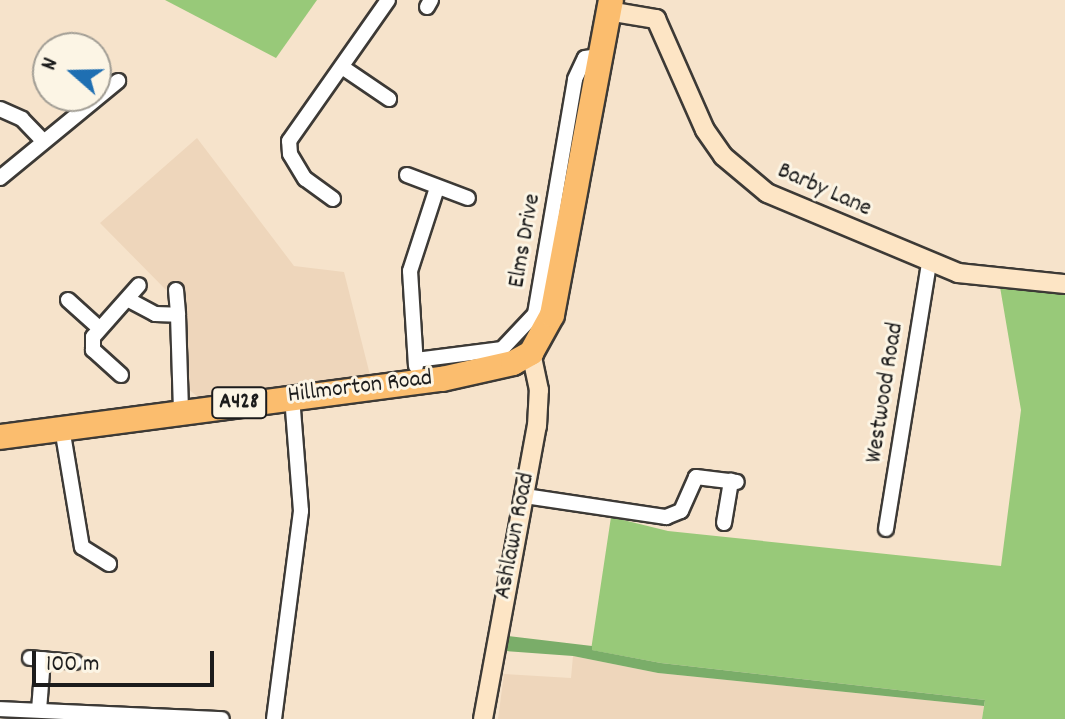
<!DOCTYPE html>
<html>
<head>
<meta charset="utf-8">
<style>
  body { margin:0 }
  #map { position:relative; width:1065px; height:719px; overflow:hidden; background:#f6e3cb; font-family:Dekko,sans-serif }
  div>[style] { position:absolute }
  .built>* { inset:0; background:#eed6bb }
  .green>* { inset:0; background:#98c979 }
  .forest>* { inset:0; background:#7aad69 }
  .roads { filter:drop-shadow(2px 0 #3d3a36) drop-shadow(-2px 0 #3d3a36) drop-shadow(0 2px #3d3a36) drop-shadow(0 -2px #3d3a36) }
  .street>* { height:14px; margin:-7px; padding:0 7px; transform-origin:7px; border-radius:7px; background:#fff }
  .secondary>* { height:18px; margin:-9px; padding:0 9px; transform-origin:9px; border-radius:9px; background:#fde5c5 }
  .highway>* { height:24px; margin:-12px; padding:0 12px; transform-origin:12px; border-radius:12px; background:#fbbd6e }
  span { translate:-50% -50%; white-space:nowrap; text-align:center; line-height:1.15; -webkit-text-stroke:6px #fcf5e5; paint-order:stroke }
  .shield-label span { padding:2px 6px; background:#fcf5e5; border:2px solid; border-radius:6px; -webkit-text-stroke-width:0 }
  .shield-label { font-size:22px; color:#1c1c1c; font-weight:700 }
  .street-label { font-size:24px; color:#1c1c1c }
  .north { position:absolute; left:32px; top:32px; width:80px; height:80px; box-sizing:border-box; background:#fcf5e5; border:2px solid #a29e95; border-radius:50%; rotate:290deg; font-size:22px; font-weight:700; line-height:32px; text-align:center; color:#1c1c1c }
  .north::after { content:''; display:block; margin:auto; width:28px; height:36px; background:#1f6fb2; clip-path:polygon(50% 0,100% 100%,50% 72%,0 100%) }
  .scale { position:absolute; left:32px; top:651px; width:182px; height:36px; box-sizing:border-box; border:4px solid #1c1c1c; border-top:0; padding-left:10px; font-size:24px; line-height:28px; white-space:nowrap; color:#1c1c1c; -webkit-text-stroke:6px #fcf5e5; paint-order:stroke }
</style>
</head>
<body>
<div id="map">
  <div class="built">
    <i style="clip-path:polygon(197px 138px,294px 266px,344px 272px,370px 375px,198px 397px,187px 388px,181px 288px,169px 293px,100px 223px)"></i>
    <i style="clip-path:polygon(573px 656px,658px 673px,984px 706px,982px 719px,498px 719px,504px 674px,571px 678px)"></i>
  </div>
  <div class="green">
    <i style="clip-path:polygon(165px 0,317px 0,276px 58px)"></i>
    <i style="clip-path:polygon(1000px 287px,1065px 294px,1065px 719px,982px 719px,985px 700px,661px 663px,591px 650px,611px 517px,668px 531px,1001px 566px,1021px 410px)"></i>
  </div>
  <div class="forest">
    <i style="clip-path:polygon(508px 636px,592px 646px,592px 650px,661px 663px,985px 700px,984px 706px,658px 673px,573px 656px,506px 651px)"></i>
  </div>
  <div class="roads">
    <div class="street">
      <i style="left:427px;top:7px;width:8px;rotate:-60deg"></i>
      <i style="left:342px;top:67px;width:57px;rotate:34.2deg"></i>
      <i style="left:0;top:109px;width:24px;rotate:24deg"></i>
      <i style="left:22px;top:119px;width:30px;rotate:46deg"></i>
      <i style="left:407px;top:175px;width:65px;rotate:20.7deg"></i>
      <i style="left:0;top:178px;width:153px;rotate:-39.4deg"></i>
      <i style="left:333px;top:199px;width:34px;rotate:-144deg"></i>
      <i style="left:305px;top:179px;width:29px;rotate:-121deg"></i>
      <i style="left:290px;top:154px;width:13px;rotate:-94deg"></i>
      <i style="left:289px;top:141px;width:172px;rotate:-54.9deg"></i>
      <i style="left:176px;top:290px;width:25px;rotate:85deg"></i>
      <i style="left:68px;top:300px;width:39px;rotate:42deg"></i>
      <i style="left:129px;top:300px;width:30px;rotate:28deg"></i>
      <i style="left:155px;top:314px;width:23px;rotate:2deg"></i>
      <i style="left:178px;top:315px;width:96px;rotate:88.2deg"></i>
      <i style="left:416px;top:360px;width:87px;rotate:-7.3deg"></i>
      <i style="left:502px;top:349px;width:48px;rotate:-46.7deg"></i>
      <i style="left:535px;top:314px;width:238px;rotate:-80.3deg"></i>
      <i style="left:575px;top:79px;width:23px;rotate:-65deg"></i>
      <i style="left:585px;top:58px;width:14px;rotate:-8deg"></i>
      <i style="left:416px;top:366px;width:95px;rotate:-93.6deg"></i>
      <i style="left:410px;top:271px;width:87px;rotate:-72deg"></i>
      <i style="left:121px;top:375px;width:38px;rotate:-138deg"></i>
      <i style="left:93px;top:350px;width:13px;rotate:-90deg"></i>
      <i style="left:93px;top:337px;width:69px;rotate:-48.5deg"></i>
      <i style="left:62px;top:428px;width:121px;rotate:80.5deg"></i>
      <i style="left:82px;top:547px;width:32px;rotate:32deg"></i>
      <i style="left:525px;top:496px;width:143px;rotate:8.5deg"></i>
      <i style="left:666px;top:517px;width:16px;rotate:-22deg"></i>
      <i style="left:681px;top:511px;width:37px;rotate:-66deg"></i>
      <i style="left:696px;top:477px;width:41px;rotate:7deg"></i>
      <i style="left:724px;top:523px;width:43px;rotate:-80.5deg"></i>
      <i style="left:886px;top:529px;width:269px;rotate:-80.8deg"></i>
      <i style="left:30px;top:658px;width:45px;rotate:5.1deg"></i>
      <i style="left:0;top:709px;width:222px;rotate:2.6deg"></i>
      <i style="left:39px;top:710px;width:51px;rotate:-85.5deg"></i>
      <i style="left:274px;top:719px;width:210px;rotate:-82.6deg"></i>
      <i style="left:301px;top:511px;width:115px;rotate:-94.5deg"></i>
    </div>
    <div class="secondary">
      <i style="left:608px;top:11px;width:49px;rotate:9.5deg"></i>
      <i style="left:656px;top:19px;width:121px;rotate:66.2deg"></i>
      <i style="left:705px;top:130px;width:32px;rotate:55deg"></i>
      <i style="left:723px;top:156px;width:57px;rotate:40.1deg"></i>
      <i style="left:767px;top:193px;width:207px;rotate:22.7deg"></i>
      <i style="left:958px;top:273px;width:108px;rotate:5.9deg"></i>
      <i style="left:483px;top:719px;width:298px;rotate:-79.6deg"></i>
      <i style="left:537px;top:426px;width:36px;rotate:-87deg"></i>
      <i style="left:539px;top:390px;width:38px;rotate:-102deg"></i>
    </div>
    <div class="highway">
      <i style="left:0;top:437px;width:446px;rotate:-7.5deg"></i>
      <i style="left:442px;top:379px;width:73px;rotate:-12.7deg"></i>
      <i style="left:513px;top:363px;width:21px;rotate:-29deg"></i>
      <i style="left:531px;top:353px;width:43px;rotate:-61.1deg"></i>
      <i style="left:552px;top:315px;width:320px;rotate:-79.4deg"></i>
    </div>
  </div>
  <div class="shield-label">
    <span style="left:239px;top:403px">A428</span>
  </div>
  <div class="street-label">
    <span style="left:824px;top:191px;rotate:24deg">Barby Lane</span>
    <span style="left:526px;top:241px;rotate:-80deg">Elms Drive</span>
    <span style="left:360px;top:388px;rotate:-7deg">Hillmorton Road</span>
    <span style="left:886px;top:393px;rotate:-81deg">Westwood Road</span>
    <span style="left:516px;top:536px;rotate:-79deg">Ashlawn Road</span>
  </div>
  <div class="north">N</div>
  <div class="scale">100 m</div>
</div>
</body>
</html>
